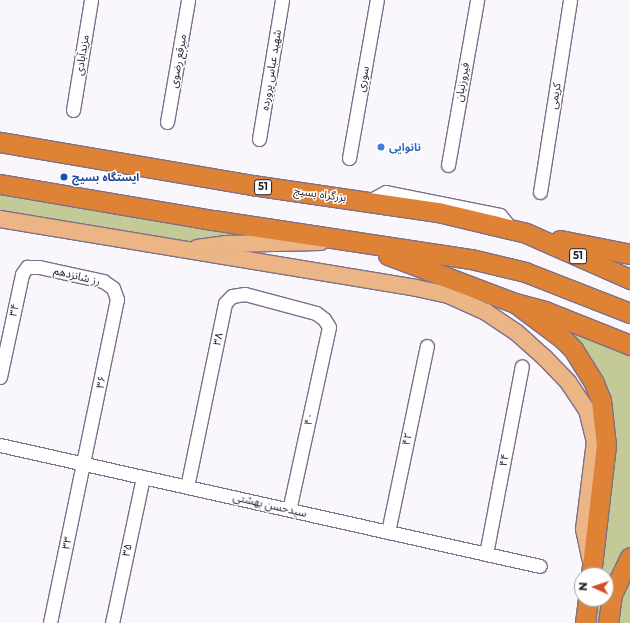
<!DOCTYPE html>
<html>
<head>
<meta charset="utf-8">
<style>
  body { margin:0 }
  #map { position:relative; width:630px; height:623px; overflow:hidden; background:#f9f6fc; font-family:Montserrat,"Noto Sans Arabic",sans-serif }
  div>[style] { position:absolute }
  .green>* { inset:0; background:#c3ca97 }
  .roads { filter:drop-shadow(1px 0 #7e6f8a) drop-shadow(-1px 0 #7e6f8a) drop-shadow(0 1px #7e6f8a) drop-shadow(0 -1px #7e6f8a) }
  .minor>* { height:13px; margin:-6.5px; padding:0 6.5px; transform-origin:6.5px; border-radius:6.5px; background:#fff }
  .major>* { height:16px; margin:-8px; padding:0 8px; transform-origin:8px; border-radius:8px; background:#ebb586 }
  .highway>* { height:19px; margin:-9.5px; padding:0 9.5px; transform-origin:9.5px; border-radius:9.5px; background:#de8336 }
  .dots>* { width:11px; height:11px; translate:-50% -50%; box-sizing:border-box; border:2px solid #fff; border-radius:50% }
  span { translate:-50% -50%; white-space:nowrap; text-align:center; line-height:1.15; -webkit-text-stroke:3px #fff; paint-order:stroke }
  .shield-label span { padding:1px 3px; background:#fff; border:1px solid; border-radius:3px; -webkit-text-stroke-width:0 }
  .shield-label { font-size:10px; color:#231d28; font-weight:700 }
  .street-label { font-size:11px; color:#231d28 }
  .shop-label { font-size:11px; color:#366cbe; font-weight:700 }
  .left { translate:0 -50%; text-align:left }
  .transit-label { font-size:11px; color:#164399; font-weight:700 }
  .north { position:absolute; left:574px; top:567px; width:40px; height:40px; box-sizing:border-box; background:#fff; border:1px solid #a7a5a9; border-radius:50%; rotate:273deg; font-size:11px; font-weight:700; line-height:16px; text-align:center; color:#231d28 }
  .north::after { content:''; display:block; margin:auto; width:14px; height:18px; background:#d54c26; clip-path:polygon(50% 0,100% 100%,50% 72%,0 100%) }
</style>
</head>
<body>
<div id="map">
  <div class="green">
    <i style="clip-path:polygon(0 193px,149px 220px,270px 240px,179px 244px,0 213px)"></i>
    <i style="clip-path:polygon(540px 314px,630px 352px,630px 547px,606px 593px,606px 575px,597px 575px,611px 421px)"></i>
    <i style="clip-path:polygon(630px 568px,630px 623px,615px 623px,616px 609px)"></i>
    <i style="clip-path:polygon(594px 599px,605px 599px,602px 623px,591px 623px)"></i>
  </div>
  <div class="roads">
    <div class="minor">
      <i style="left:73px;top:110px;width:111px;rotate:-80.7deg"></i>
      <i style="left:167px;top:122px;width:124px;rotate:-80.2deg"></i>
      <i style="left:259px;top:139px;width:141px;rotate:-80.6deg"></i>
      <i style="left:349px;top:158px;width:160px;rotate:-80deg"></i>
      <i style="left:448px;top:165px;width:168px;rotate:-80deg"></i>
      <i style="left:540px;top:192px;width:194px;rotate:-81.1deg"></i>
      <i style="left:369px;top:201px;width:19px;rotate:-28deg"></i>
      <i style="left:386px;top:192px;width:116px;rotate:11.4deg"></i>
      <i style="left:500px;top:215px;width:19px;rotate:51deg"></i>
      <i style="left:0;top:377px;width:105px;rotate:-77.9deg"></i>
      <i style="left:22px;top:274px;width:9px;rotate:-54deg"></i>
      <i style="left:27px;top:267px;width:12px"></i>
      <i style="left:39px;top:267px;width:66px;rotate:12.3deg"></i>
      <i style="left:103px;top:281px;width:12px;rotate:35deg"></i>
      <i style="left:113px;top:288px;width:12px;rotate:70deg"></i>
      <i style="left:117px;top:299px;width:331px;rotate:101.7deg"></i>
      <i style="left:0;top:445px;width:553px;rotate:12.63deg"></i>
      <i style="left:187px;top:487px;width:188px;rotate:-78.3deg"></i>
      <i style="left:225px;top:303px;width:10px;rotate:-45deg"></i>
      <i style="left:232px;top:296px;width:13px;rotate:-9deg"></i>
      <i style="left:245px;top:294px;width:73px;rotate:15deg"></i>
      <i style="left:316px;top:313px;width:10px;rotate:37deg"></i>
      <i style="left:324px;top:319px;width:9px;rotate:58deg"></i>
      <i style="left:329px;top:327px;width:187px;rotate:102.3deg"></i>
      <i style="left:388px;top:532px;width:190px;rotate:-78.2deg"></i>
      <i style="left:486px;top:554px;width:191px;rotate:-79.2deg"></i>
      <i style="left:112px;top:623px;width:149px;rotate:-78deg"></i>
    </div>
    <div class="major">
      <i style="left:0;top:219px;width:422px;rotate:9.4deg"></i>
      <i style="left:416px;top:288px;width:33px;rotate:12deg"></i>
      <i style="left:448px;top:295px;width:42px;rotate:24.1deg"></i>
      <i style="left:486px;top:312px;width:36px;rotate:34deg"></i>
      <i style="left:516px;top:332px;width:38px;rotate:42deg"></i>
      <i style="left:544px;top:357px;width:35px;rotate:46deg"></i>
      <i style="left:568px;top:382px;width:34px;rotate:56deg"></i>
      <i style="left:587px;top:410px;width:32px;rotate:76deg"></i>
      <i style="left:595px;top:441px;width:89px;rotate:97.1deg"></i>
      <i style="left:584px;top:529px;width:30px;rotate:78deg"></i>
      <i style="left:197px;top:248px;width:28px;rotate:-8deg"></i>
      <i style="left:225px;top:244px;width:96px;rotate:-1.2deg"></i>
    </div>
    <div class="highway">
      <i style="left:0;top:142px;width:256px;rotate:9.7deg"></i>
      <i style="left:252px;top:185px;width:188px;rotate:8.3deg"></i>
      <i style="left:438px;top:212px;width:90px;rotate:13.4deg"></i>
      <i style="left:526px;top:233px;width:114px;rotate:23.9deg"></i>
      <i style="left:0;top:184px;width:216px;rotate:9.6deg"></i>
      <i style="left:213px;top:220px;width:261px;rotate:8.6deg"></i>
      <i style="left:471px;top:259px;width:56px;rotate:13.5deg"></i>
      <i style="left:525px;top:272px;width:113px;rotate:21.3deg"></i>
      <i style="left:560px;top:240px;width:71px;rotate:11.3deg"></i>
      <i style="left:388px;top:255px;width:136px;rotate:20.7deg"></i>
      <i style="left:515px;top:303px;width:31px;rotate:15deg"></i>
      <i style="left:545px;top:311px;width:92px;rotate:21.8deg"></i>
      <i style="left:515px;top:303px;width:59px;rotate:36.7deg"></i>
      <i style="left:562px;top:338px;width:16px;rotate:45deg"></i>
      <i style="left:573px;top:349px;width:40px;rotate:58deg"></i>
      <i style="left:594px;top:383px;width:18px;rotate:68deg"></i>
      <i style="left:601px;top:400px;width:45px;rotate:83.7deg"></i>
      <i style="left:606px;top:445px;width:131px;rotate:96.6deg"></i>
      <i style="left:585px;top:623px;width:24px;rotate:-83deg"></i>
      <i style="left:608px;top:623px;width:29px;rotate:-82deg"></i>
      <i style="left:612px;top:594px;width:41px;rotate:-64.1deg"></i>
    </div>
  </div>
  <div class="dots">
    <i style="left:381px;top:147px;background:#3f7fe0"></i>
    <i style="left:64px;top:177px;background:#1a4fb4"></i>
  </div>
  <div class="shield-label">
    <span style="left:263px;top:187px">51</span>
    <span style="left:578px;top:256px">51</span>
  </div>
  <div class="street-label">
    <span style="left:82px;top:55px;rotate:-81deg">مزیدآبادی</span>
    <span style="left:178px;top:61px;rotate:-80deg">مبرقع رضوی</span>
    <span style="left:271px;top:70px;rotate:-81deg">شهید عباس پرورده</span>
    <span style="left:363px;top:79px;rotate:-80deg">سوری</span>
    <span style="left:462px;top:82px;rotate:-80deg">فیروزنیان</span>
    <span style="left:555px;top:96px;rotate:-81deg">کریمی</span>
    <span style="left:320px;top:194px;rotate:8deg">بزرگراه بسیج</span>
    <span style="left:77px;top:276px;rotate:14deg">رز شانزدهم</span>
    <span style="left:14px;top:310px;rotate:-78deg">۳۴</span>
    <span style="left:218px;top:339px;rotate:-78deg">۳۸</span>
    <span style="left:101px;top:382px;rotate:-79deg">۳۶</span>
    <span style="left:309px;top:419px;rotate:-78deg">۴۰</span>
    <span style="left:407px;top:439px;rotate:-78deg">۴۲</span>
    <span style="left:504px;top:460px;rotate:-79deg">۴۴</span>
    <span style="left:270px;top:505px;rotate:13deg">سیدحسن بهشتی</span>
    <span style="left:67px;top:543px;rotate:-78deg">۳۳</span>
    <span style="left:127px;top:550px;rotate:-78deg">۳۵</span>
  </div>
  <div class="shop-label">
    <span class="left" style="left:389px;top:147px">نانوایی</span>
  </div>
  <div class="transit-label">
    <span class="left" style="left:72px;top:177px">ایستگاه بسیج</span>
  </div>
  <div class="north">N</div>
</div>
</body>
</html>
